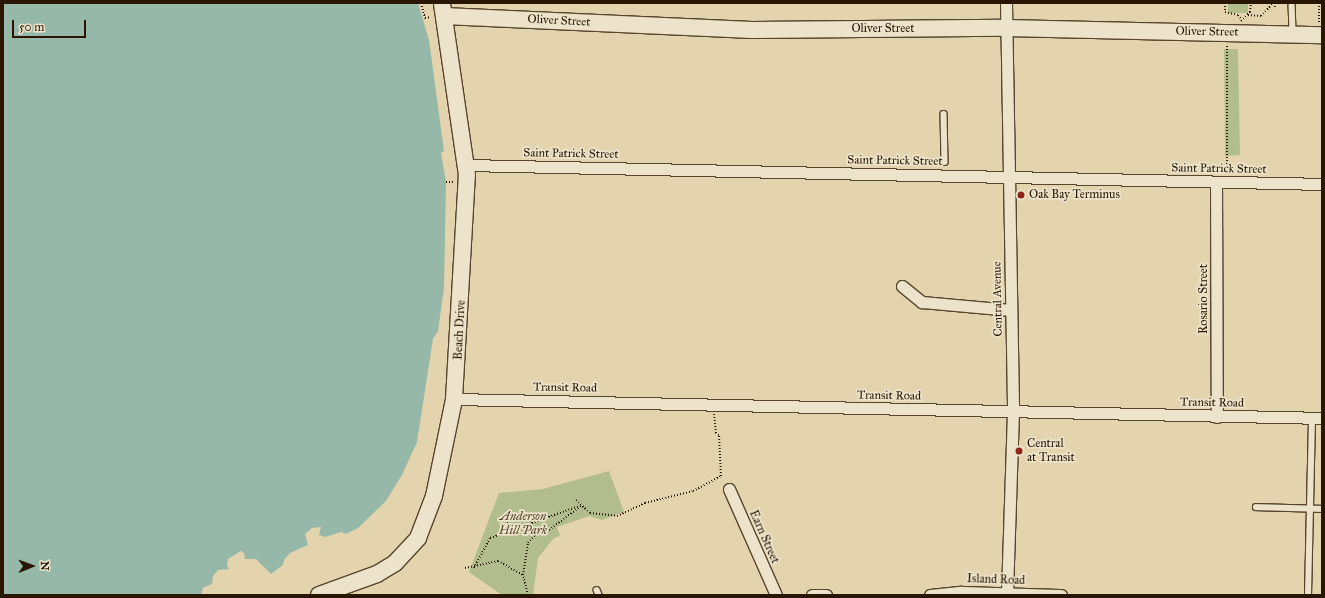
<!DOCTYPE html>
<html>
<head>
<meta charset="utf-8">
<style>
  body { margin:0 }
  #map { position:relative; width:1325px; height:598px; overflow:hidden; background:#e4d4ae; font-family:"IM FELL Great Primer",serif }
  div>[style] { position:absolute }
  .green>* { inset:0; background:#b1bd8c }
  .water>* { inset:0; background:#95b8a9 }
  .path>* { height:2px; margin-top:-1px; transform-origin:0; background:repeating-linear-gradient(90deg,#281502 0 1px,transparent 0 3px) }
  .roads { filter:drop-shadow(1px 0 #57452d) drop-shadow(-1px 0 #57452d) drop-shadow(0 1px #57452d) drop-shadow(0 -1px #57452d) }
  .lane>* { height:5.5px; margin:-2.75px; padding:0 2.75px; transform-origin:2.75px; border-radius:2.75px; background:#ede3ca }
  .street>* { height:11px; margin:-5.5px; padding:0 5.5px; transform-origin:5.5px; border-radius:5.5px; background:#ede3ca }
  .secondary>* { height:16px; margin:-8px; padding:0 8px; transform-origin:8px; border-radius:8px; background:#ede3ca }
  .dots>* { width:11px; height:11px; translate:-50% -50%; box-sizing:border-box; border:2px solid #ede3ca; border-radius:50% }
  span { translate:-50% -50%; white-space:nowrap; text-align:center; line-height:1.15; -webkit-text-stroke:3.5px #ede3ca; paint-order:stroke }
  .street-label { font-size:12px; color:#281502 }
  .poi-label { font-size:12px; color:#281502 }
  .left { translate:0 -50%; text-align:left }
  .park-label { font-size:12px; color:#51472b; font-style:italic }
  .frame { position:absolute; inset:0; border:4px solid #281502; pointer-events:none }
  .north { position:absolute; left:12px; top:546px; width:40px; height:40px; -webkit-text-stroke:3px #ede3ca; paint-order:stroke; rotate:89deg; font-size:11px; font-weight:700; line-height:16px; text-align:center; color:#281502 }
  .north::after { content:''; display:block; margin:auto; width:14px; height:18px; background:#281502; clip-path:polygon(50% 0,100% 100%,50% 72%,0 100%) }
  .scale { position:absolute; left:12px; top:20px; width:74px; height:18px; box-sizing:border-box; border:2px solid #281502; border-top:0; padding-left:5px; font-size:12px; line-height:14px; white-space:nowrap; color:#281502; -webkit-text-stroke:3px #ede3ca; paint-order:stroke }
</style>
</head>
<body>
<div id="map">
  <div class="green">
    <i style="clip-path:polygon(1228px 3px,1248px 3px,1248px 13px,1228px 13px)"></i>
    <i style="clip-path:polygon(1224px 49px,1238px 49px,1240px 155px,1225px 156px)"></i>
    <i style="clip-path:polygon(609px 471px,624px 512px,602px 520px,589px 516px,557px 527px,560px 536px,554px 538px,538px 558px,533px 595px,502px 595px,469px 572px,499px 493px,543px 489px)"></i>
  </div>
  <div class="water">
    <i style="clip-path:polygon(3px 3px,418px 3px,429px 40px,444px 151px,441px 153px,446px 182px,444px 288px,438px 331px,433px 339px,417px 442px,403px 473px,386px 501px,358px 528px,346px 534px,341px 532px,325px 537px,319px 535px,321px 527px,312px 528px,305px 534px,308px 545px,290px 553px,284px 560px,283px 565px,271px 574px,256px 559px,245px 559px,244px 553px,241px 551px,228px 559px,227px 566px,229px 569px,218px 570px,213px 576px,212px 584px,203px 588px,201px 595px,3px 595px)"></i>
  </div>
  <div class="path">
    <i style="left:421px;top:3px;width:16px;rotate:75deg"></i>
    <i style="left:425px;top:18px;width:6px;rotate:-9deg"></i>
    <i style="left:1225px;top:3px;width:9px;rotate:90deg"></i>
    <i style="left:1225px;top:12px;width:13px;rotate:13deg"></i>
    <i style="left:1238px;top:15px;width:5px;rotate:53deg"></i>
    <i style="left:1274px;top:3px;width:4px;rotate:76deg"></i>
    <i style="left:1319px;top:3px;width:19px;rotate:90deg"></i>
    <i style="left:1248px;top:15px;width:13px;rotate:4deg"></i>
    <i style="left:1261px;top:16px;width:18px;rotate:-47deg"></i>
    <i style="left:1241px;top:21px;width:13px;rotate:-45deg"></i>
    <i style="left:1250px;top:12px;width:9px;rotate:-84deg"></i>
    <i style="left:1227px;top:173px;width:128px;rotate:-90deg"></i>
    <i style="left:446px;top:182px;width:8px"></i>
    <i style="left:576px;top:500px;width:19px;rotate:43deg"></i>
    <i style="left:590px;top:513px;width:27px;rotate:6deg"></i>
    <i style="left:617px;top:516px;width:31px;rotate:-25deg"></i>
    <i style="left:645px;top:503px;width:49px;rotate:-14deg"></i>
    <i style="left:693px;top:491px;width:32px;rotate:-28deg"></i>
    <i style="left:721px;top:476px;width:41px;rotate:-92.8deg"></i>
    <i style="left:719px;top:435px;width:4px;rotate:-146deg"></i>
    <i style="left:716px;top:433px;width:19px;rotate:-96deg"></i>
    <i style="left:507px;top:523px;width:10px;rotate:17deg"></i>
    <i style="left:517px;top:526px;width:9px;rotate:-6deg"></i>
    <i style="left:535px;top:535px;width:13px;rotate:-132deg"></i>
    <i style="left:526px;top:525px;width:56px;rotate:-19.7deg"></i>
    <i style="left:465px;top:568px;width:34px;rotate:-12deg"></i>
    <i style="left:498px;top:561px;width:29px;rotate:29deg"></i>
    <i style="left:474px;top:568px;width:34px;rotate:-62deg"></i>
    <i style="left:490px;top:538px;width:16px;rotate:-18deg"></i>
    <i style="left:505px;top:533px;width:9px;rotate:-58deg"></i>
    <i style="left:528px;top:595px;width:21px;rotate:-104deg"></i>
    <i style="left:523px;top:575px;width:32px;rotate:-81deg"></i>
    <i style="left:528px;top:543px;width:11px;rotate:-49deg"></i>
    <i style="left:535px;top:535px;width:15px;rotate:-20deg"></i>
    <i style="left:549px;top:530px;width:40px;rotate:-37deg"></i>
  </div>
  <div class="roads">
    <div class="lane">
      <i style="left:1292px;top:3px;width:30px;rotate:88deg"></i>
      <i style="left:944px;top:114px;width:48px;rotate:88.8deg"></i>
      <i style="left:1256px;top:507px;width:66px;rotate:1.7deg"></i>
      <i style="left:597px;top:590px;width:5px;rotate:68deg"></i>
      <i style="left:1308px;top:595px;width:177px;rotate:-88.7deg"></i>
    </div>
    <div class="street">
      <i style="left:1006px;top:3px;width:409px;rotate:89deg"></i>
      <i style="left:1013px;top:412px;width:183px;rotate:91.9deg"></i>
      <i style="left:467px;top:165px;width:855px;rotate:1.27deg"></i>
      <i style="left:1216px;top:182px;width:235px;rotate:89.8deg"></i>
      <i style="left:902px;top:286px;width:26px;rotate:39deg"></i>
      <i style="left:922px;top:302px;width:89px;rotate:5.1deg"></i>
      <i style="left:454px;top:399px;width:868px;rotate:1.25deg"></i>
      <i style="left:729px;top:489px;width:116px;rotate:66.1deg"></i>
      <i style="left:812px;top:595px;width:14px"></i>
      <i style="left:930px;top:595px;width:31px;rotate:-6deg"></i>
      <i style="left:961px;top:592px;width:100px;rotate:1.7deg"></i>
    </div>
    <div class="secondary">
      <i style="left:444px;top:16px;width:308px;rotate:2.6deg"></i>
      <i style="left:752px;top:30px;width:254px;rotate:-0.5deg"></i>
      <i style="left:1006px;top:28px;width:316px;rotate:1.3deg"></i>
      <i style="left:319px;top:595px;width:62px;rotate:-19.9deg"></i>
      <i style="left:377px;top:574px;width:21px;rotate:-31deg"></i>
      <i style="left:395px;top:563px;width:34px;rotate:-47deg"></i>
      <i style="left:418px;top:538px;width:45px;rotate:-69.1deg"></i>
      <i style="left:434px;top:496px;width:99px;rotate:-78.3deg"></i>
      <i style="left:454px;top:399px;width:224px;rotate:-86.7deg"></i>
      <i style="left:467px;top:175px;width:174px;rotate:-98.3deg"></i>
    </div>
  </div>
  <div class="dots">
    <i style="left:1021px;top:195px;background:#8f2418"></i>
    <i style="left:1019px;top:451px;background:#8f2418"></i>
  </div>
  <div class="street-label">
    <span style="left:559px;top:21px;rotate:3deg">Oliver Street</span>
    <span style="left:883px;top:29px">Oliver Street</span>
    <span style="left:1207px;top:32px;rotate:1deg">Oliver Street</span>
    <span style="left:571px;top:154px;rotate:1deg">Saint Patrick Street</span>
    <span style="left:895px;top:161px;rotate:1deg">Saint Patrick Street</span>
    <span style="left:1219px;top:169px;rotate:1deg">Saint Patrick Street</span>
    <span style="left:998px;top:299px;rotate:-91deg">Central Avenue</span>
    <span style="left:1204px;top:299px;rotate:-90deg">Rosario Street</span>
    <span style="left:460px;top:330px;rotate:-87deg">Beach Drive</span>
    <span style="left:565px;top:388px;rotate:1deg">Transit Road</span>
    <span style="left:889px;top:396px;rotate:1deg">Transit Road</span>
    <span style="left:1212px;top:403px;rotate:1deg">Transit Road</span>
    <span style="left:764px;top:537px;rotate:66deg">Earn Street</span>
    <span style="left:996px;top:580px;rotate:2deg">Island Road</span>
  </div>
  <div class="poi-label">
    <span class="left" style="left:1029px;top:195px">Oak Bay Terminus</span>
    <span class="left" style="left:1027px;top:451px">Central<br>at Transit</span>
  </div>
  <div class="park-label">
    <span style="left:523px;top:524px">Anderson<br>Hill Park</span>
  </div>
  <div class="frame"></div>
  <div class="north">N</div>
  <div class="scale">50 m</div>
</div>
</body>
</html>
